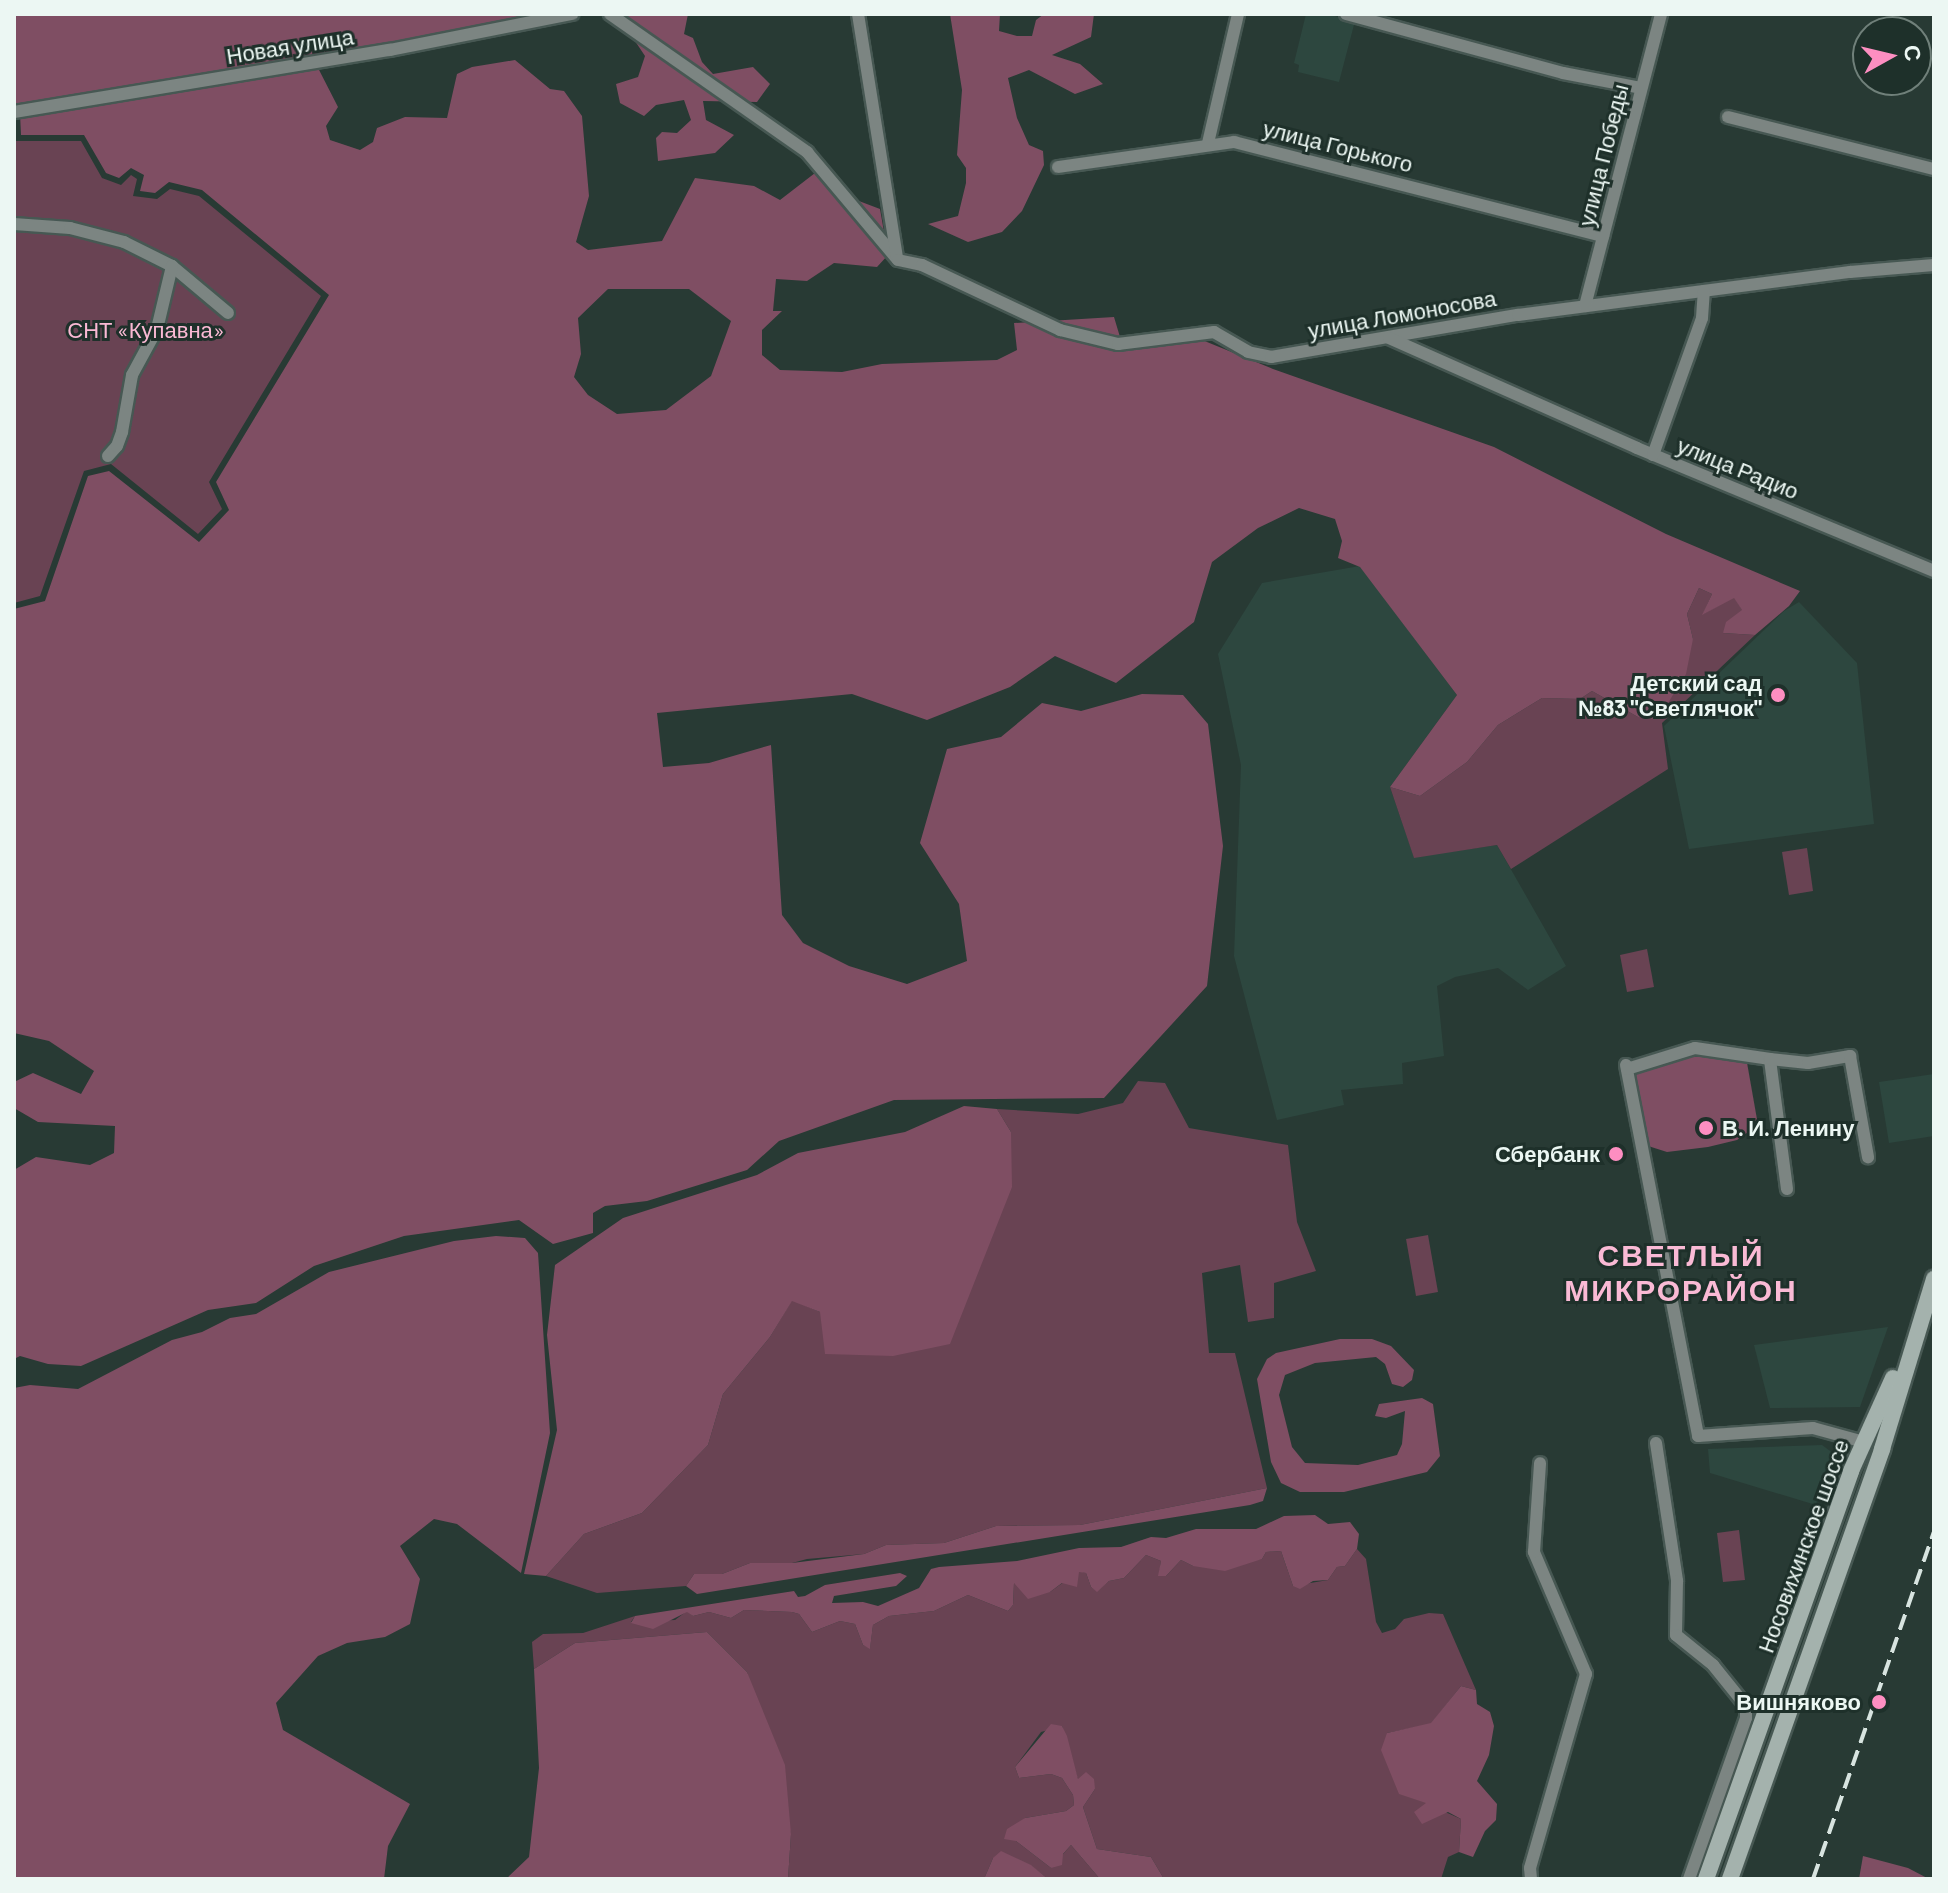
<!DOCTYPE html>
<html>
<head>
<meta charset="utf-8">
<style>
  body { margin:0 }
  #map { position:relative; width:1948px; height:1893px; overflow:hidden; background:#283a34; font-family:Barlow,sans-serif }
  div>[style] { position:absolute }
  .built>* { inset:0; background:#2d473f }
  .green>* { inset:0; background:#694353 }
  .forest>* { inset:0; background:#7f4e63 }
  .roads { filter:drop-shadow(2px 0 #475853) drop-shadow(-2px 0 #475853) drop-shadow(0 2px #475853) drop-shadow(0 -2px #475853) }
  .minor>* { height:12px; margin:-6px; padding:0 6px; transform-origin:6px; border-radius:6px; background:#7c8582 }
  .secondary>* { height:16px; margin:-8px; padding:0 8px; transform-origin:8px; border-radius:8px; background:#a4b2ad }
  .rail>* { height:4px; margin-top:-2px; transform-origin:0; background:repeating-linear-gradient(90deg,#d8e4e0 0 16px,transparent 0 24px) }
  .dots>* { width:22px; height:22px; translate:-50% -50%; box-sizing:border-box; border:4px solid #1e302a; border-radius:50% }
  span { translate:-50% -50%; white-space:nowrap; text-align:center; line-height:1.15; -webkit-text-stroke:6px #1e302a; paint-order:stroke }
  .street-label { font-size:22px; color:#ecf7f3 }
  .park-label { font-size:22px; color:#fab9d4 }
  .poi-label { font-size:22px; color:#ecf7f3; font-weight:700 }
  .right { translate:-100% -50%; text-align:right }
  .left { translate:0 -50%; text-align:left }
  .district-label { font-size:30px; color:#fabad5; font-weight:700; letter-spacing:2px }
  .frame { position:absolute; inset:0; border:16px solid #ecf7f3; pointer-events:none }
  .north { position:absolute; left:1852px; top:16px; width:80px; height:80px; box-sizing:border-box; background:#1e302a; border:2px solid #70807a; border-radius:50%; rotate:82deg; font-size:22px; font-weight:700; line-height:32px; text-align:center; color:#ecf7f3 }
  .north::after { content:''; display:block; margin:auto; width:28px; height:36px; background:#fd8ec1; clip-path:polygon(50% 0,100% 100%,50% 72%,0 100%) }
</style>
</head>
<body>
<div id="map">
  <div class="built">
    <i style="clip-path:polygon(1306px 14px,1327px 14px,1355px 21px,1339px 82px,1298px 72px,1299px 65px,1294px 63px)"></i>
    <i style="clip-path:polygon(1360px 566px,1457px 695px,1390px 787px,1414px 857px,1497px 845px,1566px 966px,1528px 990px,1498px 968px,1455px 977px,1437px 986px,1444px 1056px,1402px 1063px,1403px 1084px,1341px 1090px,1344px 1105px,1277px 1120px,1234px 956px,1241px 765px,1218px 654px,1262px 583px)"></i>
    <i style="clip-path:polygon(1799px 602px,1857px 663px,1874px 824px,1689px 849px,1664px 726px,1784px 611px)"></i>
    <i style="clip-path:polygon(1934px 1074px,1934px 1136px,1889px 1143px,1879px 1082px)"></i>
    <i style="clip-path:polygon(1888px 1327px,1860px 1407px,1770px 1408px,1754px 1345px)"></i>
    <i style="clip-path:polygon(1822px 1445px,1837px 1456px,1816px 1505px,1710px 1473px,1708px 1449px)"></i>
  </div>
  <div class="green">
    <i style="clip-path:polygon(14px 120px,16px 141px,81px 141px,102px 178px,121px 185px,131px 175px,137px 179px,133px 196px,157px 199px,170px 189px,199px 196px,321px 296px,209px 482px,222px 509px,198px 534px,111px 464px,84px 471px,40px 596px,14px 603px)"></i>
    <i style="clip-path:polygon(1699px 588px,1712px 594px,1703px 614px,1734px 597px,1743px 611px,1723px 633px,1755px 635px,1662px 723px,1668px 769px,1511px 869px,1497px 845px,1414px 858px,1390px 787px,1420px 796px,1467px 762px,1498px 725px,1542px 698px,1580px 699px,1592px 691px,1638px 717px,1693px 639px,1687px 614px)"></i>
    <i style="clip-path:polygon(1807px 848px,1813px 891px,1789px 895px,1782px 852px)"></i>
    <i style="clip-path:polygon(1647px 949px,1654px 987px,1627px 992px,1620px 955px)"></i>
    <i style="clip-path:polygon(1138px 1081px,1165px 1083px,1189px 1128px,1288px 1145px,1297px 1222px,1316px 1271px,1274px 1283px,1274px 1318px,1248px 1322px,1240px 1265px,1202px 1273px,1209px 1353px,1235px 1353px,1267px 1488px,1080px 1525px,996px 1526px,944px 1543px,886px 1545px,864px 1554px,807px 1559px,792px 1563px,750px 1563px,722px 1574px,694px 1574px,686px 1586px,597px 1593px,546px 1576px,584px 1534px,642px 1513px,708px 1445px,723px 1394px,770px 1337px,792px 1300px,820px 1312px,1011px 1132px,997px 1109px,1078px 1114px,1123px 1103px)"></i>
    <i style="clip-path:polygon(1428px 1235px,1438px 1292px,1416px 1296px,1406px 1239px)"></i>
    <i style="clip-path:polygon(1739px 1530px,1745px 1580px,1723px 1582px,1717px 1533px)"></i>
    <i style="clip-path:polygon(1357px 1549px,1366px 1559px,1376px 1622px,1382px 1633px,1395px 1629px,1404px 1619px,1429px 1613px,1443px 1614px,1476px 1690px,1461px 1686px,1431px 1724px,1387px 1733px,1427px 1804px,1461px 1819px,1459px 1852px,1448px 1857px,1441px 1879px,1164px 1879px,1151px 1857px,1097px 1849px,1083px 1807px,1095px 1789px,1078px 1780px,1062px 1726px,1041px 1732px,1015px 1767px,1019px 1778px,1051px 1774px,1062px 1778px,1073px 1795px,1074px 1805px,1066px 1811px,1025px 1818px,1016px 1841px,1051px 1868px,1071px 1845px,1100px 1879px,1048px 1879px,1030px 1865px,993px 1858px,984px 1879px,788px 1879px,791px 1834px,747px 1672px,707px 1632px,575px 1643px,534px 1669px,532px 1642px,543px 1634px,583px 1633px,635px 1616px,631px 1622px,675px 1620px,687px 1611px,693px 1616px,709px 1612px,731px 1618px,744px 1610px,792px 1612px,799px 1614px,812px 1632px,840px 1621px,855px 1624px,863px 1645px,870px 1648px,873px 1625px,889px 1616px,934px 1611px,968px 1595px,1008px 1611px,1013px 1605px,1014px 1583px,1050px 1592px,1079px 1571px,1086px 1573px,1091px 1587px,1097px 1591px,1109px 1581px,1124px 1578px,1146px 1555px,1161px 1561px,1159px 1576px,1166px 1576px,1181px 1560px,1193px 1566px,1262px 1559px,1266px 1552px,1281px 1551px,1293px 1586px,1328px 1580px,1337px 1567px,1345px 1566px)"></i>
  </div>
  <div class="forest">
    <i style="clip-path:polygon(14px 14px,554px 14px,487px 29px,14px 104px)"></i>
    <i style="clip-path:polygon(617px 14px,688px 14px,684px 34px,693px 38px,702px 62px,713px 74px,753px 67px,770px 84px,757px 102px,703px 101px,706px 120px,734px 135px,715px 153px,658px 161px,656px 138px,662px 132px,677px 133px,691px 120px,684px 100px,656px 105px,644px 116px,620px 103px,616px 84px,638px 77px,645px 56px)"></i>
    <i style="clip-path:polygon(950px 14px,1000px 14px,999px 31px,1017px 36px,1032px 36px,1036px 20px,1044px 14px,1094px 14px,1091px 37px,1052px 55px,1080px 64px,1103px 84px,1075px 94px,1029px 70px,1008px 78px,1017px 118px,1029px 145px,1043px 151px,1044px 165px,1022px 211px,1002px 232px,968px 242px,928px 224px,958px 216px,966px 183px,966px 168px,957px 155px,962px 90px)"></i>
    <i style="clip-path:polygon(evenodd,515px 60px,550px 89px,564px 91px,582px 116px,589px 196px,576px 242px,588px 250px,662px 241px,695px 178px,754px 186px,780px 200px,815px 173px,830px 175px,851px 198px,880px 209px,888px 255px,877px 267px,834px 263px,807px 281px,776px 279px,773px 311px,782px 311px,762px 330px,762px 355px,780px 370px,842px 372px,882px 364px,997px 360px,1017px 350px,1014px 323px,1114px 317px,1120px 337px,1180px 331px,1273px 369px,1494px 447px,1666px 534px,1800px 591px,1789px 606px,1755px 635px,1723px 633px,1726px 622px,1742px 610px,1734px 598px,1702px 615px,1712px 594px,1699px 588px,1687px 614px,1693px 639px,1686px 674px,1658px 719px,1638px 717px,1592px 691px,1580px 699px,1542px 698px,1498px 725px,1467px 762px,1420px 796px,1390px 787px,1457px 695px,1360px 567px,1338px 558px,1342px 541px,1335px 519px,1299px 508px,1258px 528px,1212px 562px,1194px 622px,1116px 683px,1055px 656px,1010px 687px,927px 720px,852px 694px,657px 713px,663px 767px,709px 763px,771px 745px,782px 915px,803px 943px,849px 966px,907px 984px,967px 961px,959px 904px,920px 843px,947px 749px,1001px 737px,1042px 703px,1081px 711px,1142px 694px,1183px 695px,1208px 724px,1223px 846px,1207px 986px,1104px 1098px,894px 1100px,779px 1141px,747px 1170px,647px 1201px,605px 1206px,593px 1213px,593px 1233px,553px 1244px,519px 1220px,404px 1236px,314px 1266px,256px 1303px,208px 1310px,81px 1366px,48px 1364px,20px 1356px,14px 1359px,14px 1170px,36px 1157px,90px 1165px,114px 1153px,115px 1126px,38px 1122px,14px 1108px,14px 1082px,33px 1073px,81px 1094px,94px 1071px,49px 1041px,14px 1033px,14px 609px,45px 601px,88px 476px,109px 471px,199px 542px,229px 510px,216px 482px,329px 295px,202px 190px,169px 182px,155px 193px,140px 191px,144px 175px,131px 168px,119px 178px,106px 173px,84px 135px,21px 135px,20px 114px,316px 64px,338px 107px,326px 126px,330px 140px,360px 150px,373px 142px,377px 128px,405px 117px,447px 118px,457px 74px,472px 67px,515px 60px,608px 289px,689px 289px,731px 321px,711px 376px,666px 410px,617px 414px,588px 395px,574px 377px,581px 354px,578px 318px,608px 289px)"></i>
    <i style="clip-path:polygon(1679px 1057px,1746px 1057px,1758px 1125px,1737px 1140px,1708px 1147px,1667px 1152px,1645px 1145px,1631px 1075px,1651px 1064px)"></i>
    <i style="clip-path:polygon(964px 1106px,997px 1109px,1011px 1132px,1012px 1187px,950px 1344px,893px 1356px,825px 1354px,820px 1312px,792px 1301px,770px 1337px,723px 1394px,708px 1445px,642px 1513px,584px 1534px,546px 1576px,524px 1574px,557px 1430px,547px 1335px,555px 1265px,623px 1218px,757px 1175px,798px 1153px,905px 1132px)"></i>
    <i style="clip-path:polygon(496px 1236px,525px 1238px,538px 1253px,550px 1433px,521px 1573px,457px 1524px,434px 1519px,400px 1546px,420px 1579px,410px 1624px,385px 1637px,347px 1643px,318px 1656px,276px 1703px,283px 1730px,410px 1804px,388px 1846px,384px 1879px,14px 1879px,14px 1388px,30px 1385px,78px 1389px,172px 1340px,202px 1332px,230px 1318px,256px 1314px,329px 1272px,454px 1241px)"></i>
    <i style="clip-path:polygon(1340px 1339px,1372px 1339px,1391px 1346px,1414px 1370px,1412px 1380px,1403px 1387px,1392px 1384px,1385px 1364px,1376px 1357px,1315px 1363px,1285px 1375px,1279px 1395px,1292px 1447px,1305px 1463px,1358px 1465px,1397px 1455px,1402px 1444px,1405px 1411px,1386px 1418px,1375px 1416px,1379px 1404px,1422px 1398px,1433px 1404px,1440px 1456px,1427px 1472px,1344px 1492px,1300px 1492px,1281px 1483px,1271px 1462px,1257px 1379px,1267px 1359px,1276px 1353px)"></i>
    <i style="clip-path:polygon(1267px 1488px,1263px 1501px,1250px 1505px,697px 1594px,686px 1586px,694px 1574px,722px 1574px,750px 1563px,792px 1563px,864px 1554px,886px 1545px,944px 1543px,996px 1526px,1080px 1525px)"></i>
    <i style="clip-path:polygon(1315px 1515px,1328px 1524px,1350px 1522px,1359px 1534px,1357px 1549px,1345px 1566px,1337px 1567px,1328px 1580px,1313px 1581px,1300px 1589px,1293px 1586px,1281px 1551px,1266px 1552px,1262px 1559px,1225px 1571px,1193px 1566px,1181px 1560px,1166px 1576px,1158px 1576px,1161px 1561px,1146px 1555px,1124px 1578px,1109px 1581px,1097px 1592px,1091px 1587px,1086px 1573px,1079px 1572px,1077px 1587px,1062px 1583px,1050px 1592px,1028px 1599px,1014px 1583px,1013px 1605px,1008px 1611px,968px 1595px,934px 1611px,889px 1616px,873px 1625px,870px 1649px,863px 1645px,855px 1624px,840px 1621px,812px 1632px,799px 1614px,792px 1612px,744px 1610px,731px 1618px,709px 1612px,693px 1616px,687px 1612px,653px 1629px,631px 1623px,635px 1616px,794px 1591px,798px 1597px,805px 1596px,825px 1585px,900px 1573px,907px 1576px,896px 1586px,834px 1596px,832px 1603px,863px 1602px,878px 1606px,919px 1588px,931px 1569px,939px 1567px,1017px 1561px,1079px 1548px,1121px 1547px,1151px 1537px,1166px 1538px,1196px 1529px,1256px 1529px,1284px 1516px)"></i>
    <i style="clip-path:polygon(707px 1632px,747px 1672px,785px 1765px,791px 1834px,788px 1879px,506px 1879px,529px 1857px,539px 1768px,534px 1669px,575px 1643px)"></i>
    <i style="clip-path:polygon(1461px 1686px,1476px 1690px,1477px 1704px,1490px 1712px,1494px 1726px,1489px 1755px,1477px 1781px,1497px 1804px,1496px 1820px,1485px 1831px,1473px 1857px,1459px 1852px,1461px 1819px,1448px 1812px,1422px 1824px,1414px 1812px,1426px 1803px,1399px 1794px,1381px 1750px,1387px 1733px,1431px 1723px)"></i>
    <i style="clip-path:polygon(1051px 1724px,1062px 1726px,1067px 1736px,1078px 1779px,1086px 1772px,1094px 1779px,1095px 1789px,1083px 1807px,1097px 1849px,1151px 1857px,1164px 1879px,1100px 1879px,1071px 1845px,1063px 1854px,1062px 1865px,1051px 1868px,1016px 1841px,1004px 1839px,1007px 1829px,1025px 1818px,1066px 1811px,1074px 1805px,1073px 1795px,1062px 1778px,1051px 1774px,1019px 1778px,1015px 1767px)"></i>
    <i style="clip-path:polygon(1001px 1851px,1031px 1865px,1048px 1879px,984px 1879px,993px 1858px)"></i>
    <i style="clip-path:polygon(1863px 1856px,1908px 1868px,1929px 1879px,1859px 1879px)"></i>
  </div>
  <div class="roads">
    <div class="minor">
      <i style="left:610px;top:14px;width:241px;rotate:35deg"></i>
      <i style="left:807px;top:152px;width:141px;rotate:49.9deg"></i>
      <i style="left:858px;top:14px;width:246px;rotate:80.9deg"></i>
      <i style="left:1346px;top:14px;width:225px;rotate:15.2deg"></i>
      <i style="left:1563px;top:73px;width:79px;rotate:10.9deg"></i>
      <i style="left:14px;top:112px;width:381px;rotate:-9.4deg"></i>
      <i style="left:390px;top:50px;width:186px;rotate:-11.2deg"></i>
      <i style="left:1728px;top:117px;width:212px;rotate:14.2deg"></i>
      <i style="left:1208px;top:143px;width:132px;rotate:-76.9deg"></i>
      <i style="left:1058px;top:167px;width:178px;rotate:-8.1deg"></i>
      <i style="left:1234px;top:142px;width:381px;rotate:14.3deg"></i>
      <i style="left:14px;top:224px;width:56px;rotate:4.1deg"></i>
      <i style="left:70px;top:228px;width:56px;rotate:14.5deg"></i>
      <i style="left:124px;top:242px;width:54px;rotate:26.6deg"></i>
      <i style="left:172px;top:266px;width:73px;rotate:40deg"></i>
      <i style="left:898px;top:260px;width:25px;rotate:12deg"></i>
      <i style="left:922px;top:265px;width:153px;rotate:25.2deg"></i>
      <i style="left:1060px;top:330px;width:60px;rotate:13.6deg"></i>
      <i style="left:1118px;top:344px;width:97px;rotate:-7.1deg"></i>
      <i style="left:1214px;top:332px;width:39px;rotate:30deg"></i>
      <i style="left:1248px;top:352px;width:24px;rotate:12deg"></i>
      <i style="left:1271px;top:357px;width:251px;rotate:-9.7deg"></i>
      <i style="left:1518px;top:315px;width:335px;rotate:-7.4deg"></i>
      <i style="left:1850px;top:272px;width:84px;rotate:-4.8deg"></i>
      <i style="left:1585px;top:306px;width:302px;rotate:-75.4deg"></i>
      <i style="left:1389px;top:338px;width:271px;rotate:23.9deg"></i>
      <i style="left:1637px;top:448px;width:321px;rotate:22.5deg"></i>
      <i style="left:1653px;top:455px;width:145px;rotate:-70.3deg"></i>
      <i style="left:1702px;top:318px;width:27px;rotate:-86deg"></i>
      <i style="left:108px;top:456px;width:13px;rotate:-48deg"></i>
      <i style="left:117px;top:446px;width:15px;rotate:-70deg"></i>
      <i style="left:122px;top:432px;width:58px;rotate:-80deg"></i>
      <i style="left:132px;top:375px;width:52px;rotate:-61.5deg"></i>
      <i style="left:157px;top:329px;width:65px;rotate:-76.6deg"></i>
      <i style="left:1626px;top:1065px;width:378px;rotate:79deg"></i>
      <i style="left:1698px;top:1436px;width:115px;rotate:-4deg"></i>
      <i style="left:1813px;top:1428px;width:53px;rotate:15.4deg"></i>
      <i style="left:1627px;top:1069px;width:71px;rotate:-17.2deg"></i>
      <i style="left:1695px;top:1048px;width:76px;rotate:8.3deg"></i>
      <i style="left:1787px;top:1189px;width:131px;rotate:-97.5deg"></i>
      <i style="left:1770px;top:1059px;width:38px;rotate:6deg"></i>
      <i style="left:1808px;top:1063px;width:43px;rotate:-9.5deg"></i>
      <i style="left:1850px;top:1056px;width:103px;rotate:79.9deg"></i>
      <i style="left:1656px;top:1443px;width:140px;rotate:81.3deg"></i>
      <i style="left:1677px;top:1581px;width:54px;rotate:91.1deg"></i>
      <i style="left:1676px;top:1635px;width:48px;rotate:39deg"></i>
      <i style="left:1713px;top:1665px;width:53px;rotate:51.2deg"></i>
      <i style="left:1746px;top:1706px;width:12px;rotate:90deg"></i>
      <i style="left:1746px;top:1718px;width:171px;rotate:109.5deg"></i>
      <i style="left:1531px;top:1879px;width:11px;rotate:-95deg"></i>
      <i style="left:1530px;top:1868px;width:202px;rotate:-73.9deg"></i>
      <i style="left:1586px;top:1674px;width:133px;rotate:-113.1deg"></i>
      <i style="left:1534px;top:1552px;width:89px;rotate:-86.1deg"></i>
    </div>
    <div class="secondary">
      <i style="left:1706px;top:1879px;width:433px;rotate:-70.4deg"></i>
      <i style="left:1851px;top:1471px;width:102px;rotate:-65.7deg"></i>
      <i style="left:1730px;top:1879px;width:456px;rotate:-70.5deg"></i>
      <i style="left:1882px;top:1449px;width:178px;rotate:-73deg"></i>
    </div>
  </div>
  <div class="rail">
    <i style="left:1813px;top:1879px;width:367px;rotate:-70.8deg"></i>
  </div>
  <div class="dots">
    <i style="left:1778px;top:695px;background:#fd8ec1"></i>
    <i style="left:1706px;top:1128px;background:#fd8ec1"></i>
    <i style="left:1616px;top:1154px;background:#fd8ec1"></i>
    <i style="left:1879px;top:1702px;background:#fd8ec1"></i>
  </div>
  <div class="street-label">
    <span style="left:290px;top:46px;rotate:-9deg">Новая улица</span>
    <span style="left:1338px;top:146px;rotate:14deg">улица Горького</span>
    <span style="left:1603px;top:155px;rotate:-76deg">улица Победы</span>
    <span style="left:1402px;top:314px;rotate:-10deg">улица Ломоносова</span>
    <span style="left:1738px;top:468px;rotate:22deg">улица Радио</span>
    <span style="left:1803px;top:1546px;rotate:-70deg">Носовихинское шоссе</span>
  </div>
  <div class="park-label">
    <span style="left:146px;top:330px">СНТ «Купавна»</span>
  </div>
  <div class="poi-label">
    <span class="right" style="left:1762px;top:695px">Детский сад<br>№83 "Светлячок"</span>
    <span class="left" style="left:1722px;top:1128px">В. И. Ленину</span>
    <span class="right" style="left:1600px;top:1154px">Сбербанк</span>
    <span class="right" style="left:1861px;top:1702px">Вишняково</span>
  </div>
  <div class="district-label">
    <span style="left:1681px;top:1271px">СВЕТЛЫЙ<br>МИКРОРАЙОН</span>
  </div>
  <div class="frame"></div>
  <div class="north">С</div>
</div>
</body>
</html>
